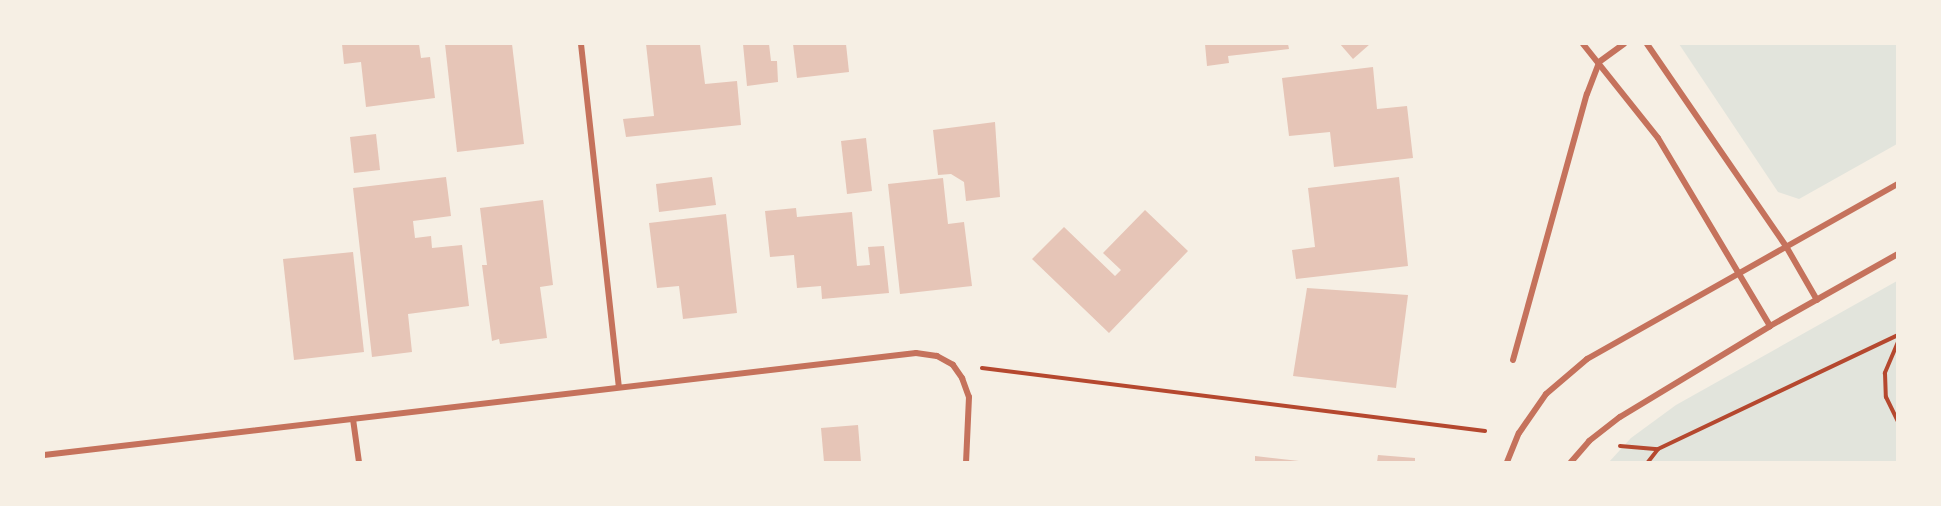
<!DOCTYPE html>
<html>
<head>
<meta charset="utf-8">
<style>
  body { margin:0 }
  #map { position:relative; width:1941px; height:506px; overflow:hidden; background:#f6efe4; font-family:Raleway,sans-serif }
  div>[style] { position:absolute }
  .green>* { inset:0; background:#e2e4dc }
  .building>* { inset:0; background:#e6c5b7 }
  .path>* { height:4px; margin:-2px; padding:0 2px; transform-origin:2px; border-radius:2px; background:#b5482f }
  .minor>* { height:6px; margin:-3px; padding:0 3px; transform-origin:3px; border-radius:3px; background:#c5725c }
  span { translate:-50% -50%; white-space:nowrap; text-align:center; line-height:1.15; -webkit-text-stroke:4.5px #f6efe4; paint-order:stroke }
  .frame { position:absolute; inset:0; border:45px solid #f6efe4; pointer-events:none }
</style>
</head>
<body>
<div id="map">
  <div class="green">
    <i style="clip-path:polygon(1679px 44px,1897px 44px,1897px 144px,1799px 199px,1778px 192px)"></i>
    <i style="clip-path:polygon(1897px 281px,1897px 462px,1609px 462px,1631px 438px,1676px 405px)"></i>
  </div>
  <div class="building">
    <i style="clip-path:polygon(342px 44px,419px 44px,421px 58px,430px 57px,435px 98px,366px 107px,361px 62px,344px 64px)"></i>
    <i style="clip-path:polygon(445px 44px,512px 44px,524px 144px,457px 152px)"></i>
    <i style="clip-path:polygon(646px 44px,700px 44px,705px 84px,737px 81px,741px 125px,626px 137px,623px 119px,654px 116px)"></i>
    <i style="clip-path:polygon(743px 44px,769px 44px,771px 61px,777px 61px,778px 82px,747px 86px)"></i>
    <i style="clip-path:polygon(793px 44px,846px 44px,849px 72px,797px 78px)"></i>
    <i style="clip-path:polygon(1205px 44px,1288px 44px,1289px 49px,1228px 56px,1229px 63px,1207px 66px)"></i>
    <i style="clip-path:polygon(1340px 44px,1370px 44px,1353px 59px)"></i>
    <i style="clip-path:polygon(1373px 67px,1377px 109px,1407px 106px,1413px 158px,1334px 167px,1330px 132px,1289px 136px,1282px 78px)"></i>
    <i style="clip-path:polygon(995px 122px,1000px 197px,966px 201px,964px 182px,951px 174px,938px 175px,933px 130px)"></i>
    <i style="clip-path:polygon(376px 134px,380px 170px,354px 173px,350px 137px)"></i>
    <i style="clip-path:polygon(866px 138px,872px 191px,847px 194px,841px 141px)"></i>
    <i style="clip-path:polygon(446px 177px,451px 216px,413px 221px,415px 238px,431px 236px,432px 248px,462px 245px,469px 306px,408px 314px,412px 352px,372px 357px,353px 188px)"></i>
    <i style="clip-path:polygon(712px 177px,716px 205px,659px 212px,656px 184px)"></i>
    <i style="clip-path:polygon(1399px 177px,1408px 266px,1296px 279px,1292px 250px,1315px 247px,1308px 188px)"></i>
    <i style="clip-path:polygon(943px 178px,948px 224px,964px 222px,972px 286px,900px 294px,888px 184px)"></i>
    <i style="clip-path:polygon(543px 200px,553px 285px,540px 287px,547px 338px,500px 344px,499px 339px,492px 341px,482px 265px,487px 265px,480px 208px)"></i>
    <i style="clip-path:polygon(796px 208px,797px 217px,852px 212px,857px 266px,870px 265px,868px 247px,884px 246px,889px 293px,822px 299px,821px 286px,797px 288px,794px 255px,770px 257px,765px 211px)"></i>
    <i style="clip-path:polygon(1145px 210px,1188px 251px,1109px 333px,1032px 259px,1064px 227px,1115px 276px,1121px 270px,1103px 253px)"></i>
    <i style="clip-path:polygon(726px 214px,737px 313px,683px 319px,679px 286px,657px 288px,649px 223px)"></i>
    <i style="clip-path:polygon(353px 252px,364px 352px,294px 360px,283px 259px)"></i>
    <i style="clip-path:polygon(1307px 288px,1408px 295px,1396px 388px,1293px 376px)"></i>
    <i style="clip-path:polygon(858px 425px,861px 462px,824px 462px,821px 428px)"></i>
    <i style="clip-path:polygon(1378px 455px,1415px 458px,1415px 462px,1377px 462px)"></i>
    <i style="clip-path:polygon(1255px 456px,1299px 461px,1299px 462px,1255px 462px)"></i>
  </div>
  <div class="path">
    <i style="left:1898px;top:342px;width:34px;rotate:113deg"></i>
    <i style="left:1885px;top:373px;width:24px;rotate:88deg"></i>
    <i style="left:1886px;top:397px;width:28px;rotate:64deg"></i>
    <i style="left:982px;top:368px;width:507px;rotate:7.14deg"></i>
    <i style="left:1620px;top:446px;width:38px;rotate:5deg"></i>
    <i style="left:1648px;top:462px;width:16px;rotate:-52deg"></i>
    <i style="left:1658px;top:449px;width:266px;rotate:-25.4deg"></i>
  </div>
  <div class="minor">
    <i style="left:581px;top:44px;width:344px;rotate:83.7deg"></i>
    <i style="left:1583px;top:44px;width:120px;rotate:51.4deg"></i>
    <i style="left:1658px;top:138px;width:219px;rotate:59.2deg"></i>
    <i style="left:1647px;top:44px;width:247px;rotate:55.5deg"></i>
    <i style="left:1787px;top:248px;width:60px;rotate:60deg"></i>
    <i style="left:1513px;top:360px;width:276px;rotate:-74.5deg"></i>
    <i style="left:1587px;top:94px;width:34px;rotate:-69deg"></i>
    <i style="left:1599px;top:62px;width:31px;rotate:-36deg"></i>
    <i style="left:353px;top:419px;width:43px;rotate:82.1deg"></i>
    <i style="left:44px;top:455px;width:878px;rotate:-6.67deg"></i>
    <i style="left:916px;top:353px;width:21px;rotate:8deg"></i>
    <i style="left:937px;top:356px;width:18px;rotate:29deg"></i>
    <i style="left:953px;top:365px;width:16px;rotate:55deg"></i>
    <i style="left:962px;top:378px;width:20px;rotate:70deg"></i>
    <i style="left:969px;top:397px;width:65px;rotate:92.6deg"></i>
    <i style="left:1507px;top:462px;width:31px;rotate:-68deg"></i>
    <i style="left:1519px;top:433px;width:47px;rotate:-55.3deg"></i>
    <i style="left:1546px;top:394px;width:54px;rotate:-40.5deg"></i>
    <i style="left:1587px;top:359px;width:357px;rotate:-29.4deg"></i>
    <i style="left:1571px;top:462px;width:28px;rotate:-49deg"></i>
    <i style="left:1589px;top:441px;width:39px;rotate:-38deg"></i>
    <i style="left:1620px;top:417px;width:175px;rotate:-31.2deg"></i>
    <i style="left:1770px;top:326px;width:147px;rotate:-29.4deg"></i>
  </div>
  <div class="frame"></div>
</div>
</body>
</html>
